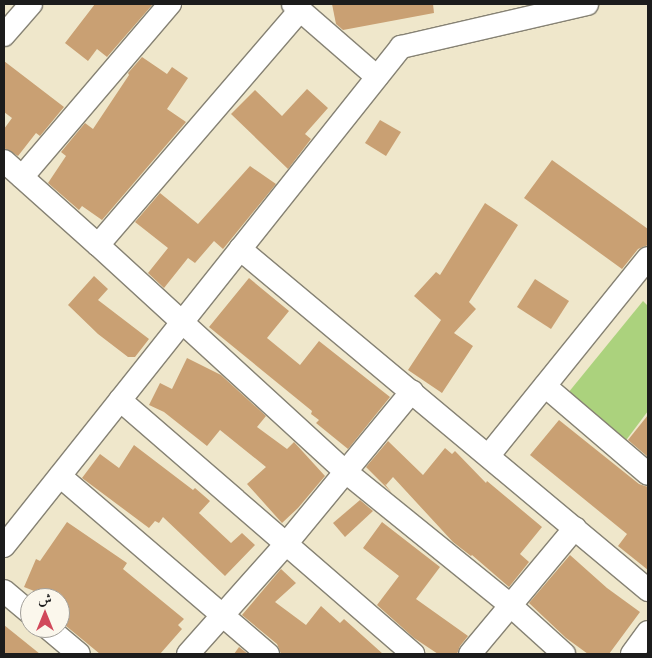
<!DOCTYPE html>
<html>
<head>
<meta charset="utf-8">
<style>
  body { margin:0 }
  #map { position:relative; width:652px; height:658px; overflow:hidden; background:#efe7cb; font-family:"EB Garamond",Amiri,serif }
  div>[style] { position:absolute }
  .green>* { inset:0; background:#abd27d }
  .building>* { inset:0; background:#c9a073 }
  .roads { filter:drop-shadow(1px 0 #868274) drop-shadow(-1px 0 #868274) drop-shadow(0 1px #868274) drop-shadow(0 -1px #868274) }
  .minor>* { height:22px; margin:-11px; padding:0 11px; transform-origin:11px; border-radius:11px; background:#fff }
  span { translate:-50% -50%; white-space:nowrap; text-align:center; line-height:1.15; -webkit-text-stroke:4px #fbf7ec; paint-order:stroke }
  .frame { position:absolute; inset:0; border:5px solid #1c1c1c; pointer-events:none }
  .north { position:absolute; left:20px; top:588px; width:50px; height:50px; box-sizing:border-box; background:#fbf7ec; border:1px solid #a29f99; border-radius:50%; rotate:0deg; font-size:14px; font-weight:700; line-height:20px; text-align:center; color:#1c1c1c }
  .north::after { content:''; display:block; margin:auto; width:18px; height:22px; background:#d1495b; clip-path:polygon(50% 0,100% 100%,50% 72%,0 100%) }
</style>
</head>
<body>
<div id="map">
  <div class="green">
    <i style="clip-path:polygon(643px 301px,648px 306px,648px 411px,624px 443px,568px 393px)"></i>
  </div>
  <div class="building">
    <i style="clip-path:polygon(95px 4px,153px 4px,107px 57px,97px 49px,88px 61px,65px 43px)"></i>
    <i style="clip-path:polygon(332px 4px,433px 4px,434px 13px,343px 30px,336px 24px)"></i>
    <i style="clip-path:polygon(142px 57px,167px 74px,172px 67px,188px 78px,167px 109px,186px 122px,102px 220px,82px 206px,79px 210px,48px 183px,66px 156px,61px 152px,85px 123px,93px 129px,129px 75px,128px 73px)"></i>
    <i style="clip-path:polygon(4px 61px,64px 107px,40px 136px,36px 133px,18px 156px,4px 148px,4px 129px,12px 118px,4px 112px)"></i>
    <i style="clip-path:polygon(307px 89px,328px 108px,305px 134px,311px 139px,288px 169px,231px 114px,255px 90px,282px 116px)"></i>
    <i style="clip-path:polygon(380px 120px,401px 132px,386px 156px,365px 143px)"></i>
    <i style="clip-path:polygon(552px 160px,648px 229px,648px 245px,638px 249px,622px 269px,524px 198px)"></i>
    <i style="clip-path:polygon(250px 166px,276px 184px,223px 249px,214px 241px,195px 263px,188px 258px,164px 288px,148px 273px,168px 248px,135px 222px,160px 193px,198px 224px)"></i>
    <i style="clip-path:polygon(485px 203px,518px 225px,469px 302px,476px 309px,454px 333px,473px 346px,442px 393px,408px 370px,441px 320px,414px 296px,436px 272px,440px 275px)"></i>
    <i style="clip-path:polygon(94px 276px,108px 289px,98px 300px,149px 339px,135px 357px,128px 357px,98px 334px,68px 305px)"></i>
    <i style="clip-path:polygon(249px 278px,289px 311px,267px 338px,300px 365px,319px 341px,390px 397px,348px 449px,316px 423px,319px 420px,311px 414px,312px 411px,209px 327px)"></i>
    <i style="clip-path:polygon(535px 279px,569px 301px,551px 329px,517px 307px)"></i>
    <i style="clip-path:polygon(187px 358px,221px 375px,266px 416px,257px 427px,287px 449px,294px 442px,325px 476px,298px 508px,282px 523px,247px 484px,266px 467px,220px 430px,207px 446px,164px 412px,149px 405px,160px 383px,172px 389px)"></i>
    <i style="clip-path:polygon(648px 415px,648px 457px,628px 440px)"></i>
    <i style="clip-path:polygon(559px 420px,639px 484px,648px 487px,648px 570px,618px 546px,627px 534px,530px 455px)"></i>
    <i style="clip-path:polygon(388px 441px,423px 475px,445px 448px,452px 454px,455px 451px,486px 483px,487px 481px,542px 527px,520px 554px,529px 562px,509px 587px,472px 555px,471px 556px,453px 542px,393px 477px,386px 485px,384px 483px,392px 493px,366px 467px)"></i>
    <i style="clip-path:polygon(134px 445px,193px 490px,195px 488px,210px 501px,199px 513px,231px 543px,242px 533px,255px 545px,225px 576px,163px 517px,159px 523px,155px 521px,149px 528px,82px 478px,100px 454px,119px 468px)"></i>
    <i style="clip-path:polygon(360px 500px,373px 511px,345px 537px,333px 523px)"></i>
    <i style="clip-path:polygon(67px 522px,127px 563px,123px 569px,184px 619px,178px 625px,182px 629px,160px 654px,100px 654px,60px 621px,60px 598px,52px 598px,24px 587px,36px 559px,40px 561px)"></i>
    <i style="clip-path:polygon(382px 522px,440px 567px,416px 599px,468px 636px,460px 646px,457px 654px,438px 654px,414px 638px,377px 605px,399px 576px,363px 548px)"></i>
    <i style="clip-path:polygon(570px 555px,607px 588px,640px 612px,609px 654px,588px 654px,566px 638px,529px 603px)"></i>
    <i style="clip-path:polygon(281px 569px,296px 583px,275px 602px,306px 625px,321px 606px,340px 623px,344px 619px,383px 654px,281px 654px,277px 644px,242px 615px)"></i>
    <i style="clip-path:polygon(4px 625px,40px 654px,4px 654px)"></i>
    <i style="clip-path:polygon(239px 647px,248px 654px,234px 654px)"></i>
  </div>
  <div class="roads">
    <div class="minor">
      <i style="left:293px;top:4px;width:111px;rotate:41deg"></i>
      <i style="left:4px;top:35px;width:41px;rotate:-48.9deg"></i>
      <i style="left:4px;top:161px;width:126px;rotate:41.8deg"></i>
      <i style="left:98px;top:245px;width:336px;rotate:42.5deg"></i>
      <i style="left:346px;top:472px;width:211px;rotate:39deg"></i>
      <i style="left:510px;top:605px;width:73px;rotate:42.2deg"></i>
      <i style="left:22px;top:177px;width:228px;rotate:-49.5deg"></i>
      <i style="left:98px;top:245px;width:310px;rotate:-49.3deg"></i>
      <i style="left:240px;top:249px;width:532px;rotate:39.89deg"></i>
      <i style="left:545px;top:386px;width:135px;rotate:40.5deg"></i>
      <i style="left:120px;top:400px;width:388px;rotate:40.9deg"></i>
      <i style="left:489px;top:455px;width:253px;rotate:-51.1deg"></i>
      <i style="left:60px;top:476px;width:274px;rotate:40.6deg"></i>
      <i style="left:4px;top:546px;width:638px;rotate:-51.49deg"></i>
      <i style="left:401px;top:47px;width:191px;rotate:-13deg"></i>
      <i style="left:4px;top:591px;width:34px;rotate:40deg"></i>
      <i style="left:48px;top:628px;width:40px;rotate:40deg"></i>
      <i style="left:188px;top:654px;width:147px;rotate:-48.3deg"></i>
      <i style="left:286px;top:544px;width:198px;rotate:-50.5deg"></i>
      <i style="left:470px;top:654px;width:164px;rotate:-50.2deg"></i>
      <i style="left:632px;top:654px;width:27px;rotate:-54deg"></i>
    </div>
  </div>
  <div class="frame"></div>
  <div class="north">ش</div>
</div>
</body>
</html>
